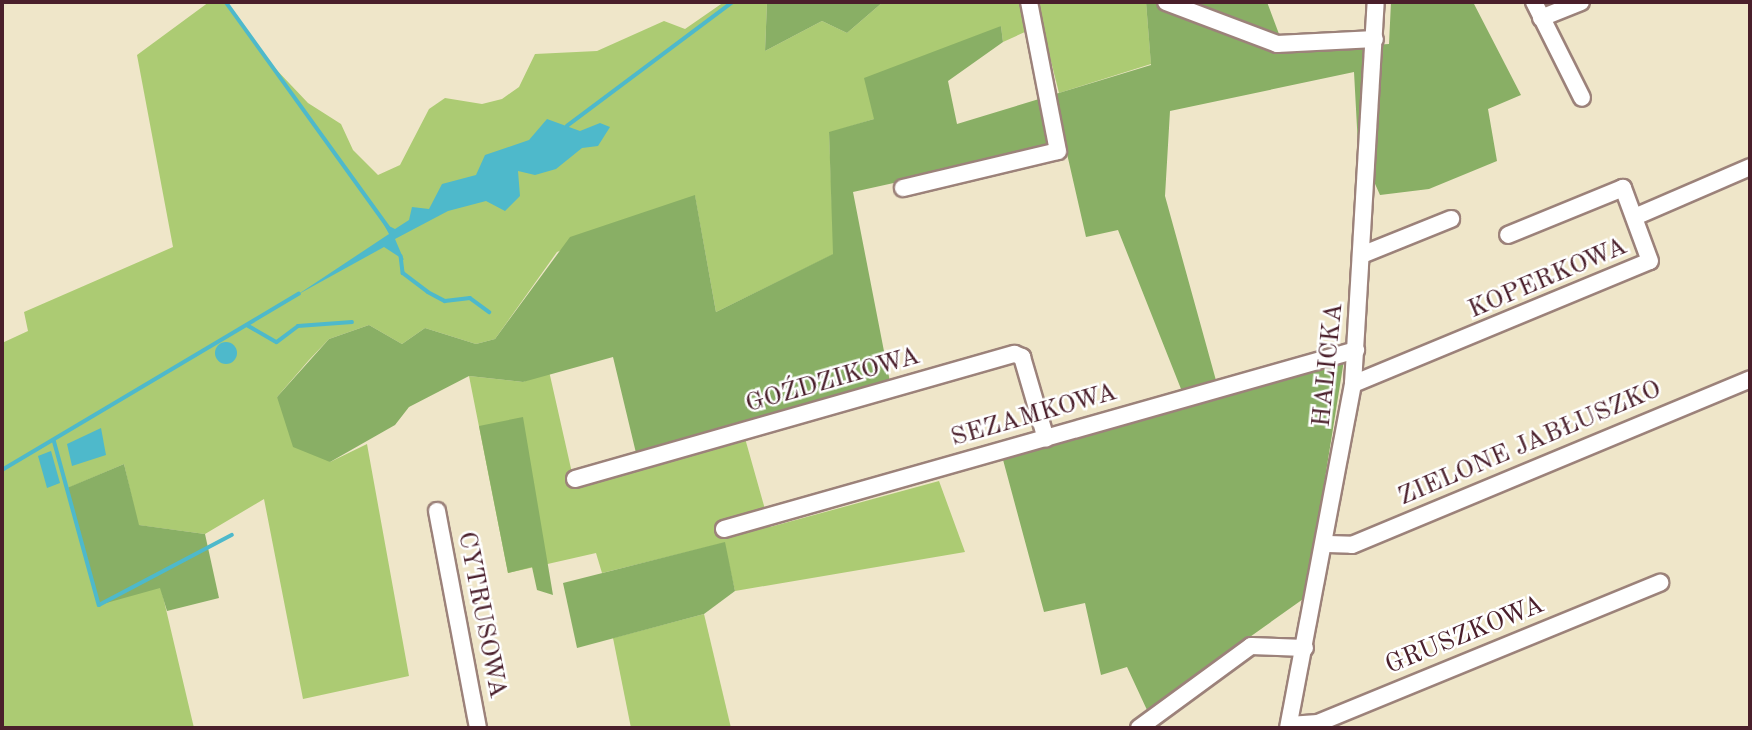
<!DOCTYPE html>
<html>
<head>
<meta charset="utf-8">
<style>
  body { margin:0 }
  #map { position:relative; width:1752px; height:730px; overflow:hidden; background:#efe6c9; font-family:"Old Standard TT",serif }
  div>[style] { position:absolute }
  .green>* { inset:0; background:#accb73 }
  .forest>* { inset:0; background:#89af65 }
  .water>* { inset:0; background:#4eb9cb }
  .round { border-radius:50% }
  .stream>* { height:3.5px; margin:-1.75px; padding:0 1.75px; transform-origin:1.75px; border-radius:1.75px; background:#4eb9cb }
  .roads { filter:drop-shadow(2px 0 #9c827a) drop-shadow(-2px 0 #9c827a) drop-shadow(0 2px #9c827a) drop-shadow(0 -2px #9c827a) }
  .minor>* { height:16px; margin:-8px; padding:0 8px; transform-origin:8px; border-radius:8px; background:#fff }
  span { translate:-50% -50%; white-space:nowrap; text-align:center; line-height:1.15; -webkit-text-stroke:5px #fff; paint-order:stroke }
  .street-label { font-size:26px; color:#4a1f2b }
  .frame { position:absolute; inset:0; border:4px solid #4a1f2b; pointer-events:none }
</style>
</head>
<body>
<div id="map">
  <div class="green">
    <i style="clip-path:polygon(209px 2px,226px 2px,271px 64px,308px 103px,341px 124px,353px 150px,378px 175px,400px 165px,429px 109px,445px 98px,482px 104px,502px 99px,519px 87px,535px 54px,597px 51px,664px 21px,685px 29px,724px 2px,767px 2px,765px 51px,822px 21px,847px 33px,883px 2px,1020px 2px,1027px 31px,1003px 42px,1001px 26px,874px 119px,829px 133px,834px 254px,716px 312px,695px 196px,557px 252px,495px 339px,476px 344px,425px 328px,402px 344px,369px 325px,329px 339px,309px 360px,277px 397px,330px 462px,367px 444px,409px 676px,303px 699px,264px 499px,205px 534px,138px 525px,124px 464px,68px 488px,161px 588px,194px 728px,2px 728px,2px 343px,28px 331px,24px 312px,173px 247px,137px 55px)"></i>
    <i style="clip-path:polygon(1036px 2px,1146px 2px,1151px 64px,1059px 93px)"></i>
    <i style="clip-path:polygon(549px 371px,572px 473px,741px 424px,770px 527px,939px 481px,965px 552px,735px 591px,724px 543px,602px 573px,596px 553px,508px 573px,469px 376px,523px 382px)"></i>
    <i style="clip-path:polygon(704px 614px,731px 728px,631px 728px,613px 638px)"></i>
  </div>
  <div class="forest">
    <i style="clip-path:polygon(767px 2px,883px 2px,847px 33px,822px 21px,765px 51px)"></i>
    <i style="clip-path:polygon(1146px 2px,1267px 2px,1285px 50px,1389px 44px,1391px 2px,1473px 2px,1521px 95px,1488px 109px,1497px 161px,1429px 189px,1380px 195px,1358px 146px,1354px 72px,1170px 111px,1165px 196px,1217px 384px,1183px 394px,1118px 230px,1086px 237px,1065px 145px,853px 192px,890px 382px,636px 453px,613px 357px,523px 382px,469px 376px,409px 407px,395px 425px,330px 462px,293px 447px,277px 397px,329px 339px,369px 325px,402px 344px,425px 328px,476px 344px,495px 339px,570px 237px,695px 195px,716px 312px,833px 254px,829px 132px,874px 119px,864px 78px,1001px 26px,1003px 42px,948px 81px,957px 124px,1151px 65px)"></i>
    <i style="clip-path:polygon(1344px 360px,1306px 597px,1147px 710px,1127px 667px,1101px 675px,1085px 603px,1044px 612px,1002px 456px)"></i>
    <i style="clip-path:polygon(523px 417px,553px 595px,537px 590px,532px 567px,508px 573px,479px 426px)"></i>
    <i style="clip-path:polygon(124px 464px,139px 525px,205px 534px,219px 598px,167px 611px,160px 588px,99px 605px,67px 488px)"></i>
    <i style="clip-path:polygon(725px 542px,735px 591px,704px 614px,577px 648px,563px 583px)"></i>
  </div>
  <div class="water">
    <i style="clip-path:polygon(547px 119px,580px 131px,600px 123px,610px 127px,598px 146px,582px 148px,556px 169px,535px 175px,518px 171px,520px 196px,505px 211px,486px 201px,448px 211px,395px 239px,404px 260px,384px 247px,297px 295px,389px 234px,383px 223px,395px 229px,409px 220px,412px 207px,429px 209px,442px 184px,476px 175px,485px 155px,529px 140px)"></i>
    <i class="round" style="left:215px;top:342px;width:22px;height:22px"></i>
    <i style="clip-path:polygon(101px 428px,106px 455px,72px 466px,67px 444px)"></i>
    <i style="clip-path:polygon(51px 451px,60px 483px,47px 488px,38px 456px)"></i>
  </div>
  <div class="stream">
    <i style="left:226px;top:2px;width:277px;rotate:54.2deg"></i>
    <i style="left:567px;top:126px;width:207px;rotate:-36.8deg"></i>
    <i style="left:401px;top:256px;width:17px;rotate:83deg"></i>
    <i style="left:403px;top:273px;width:31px;rotate:37deg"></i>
    <i style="left:428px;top:292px;width:19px;rotate:28deg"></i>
    <i style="left:445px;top:301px;width:25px;rotate:-7deg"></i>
    <i style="left:470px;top:298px;width:24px;rotate:36deg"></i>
    <i style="left:247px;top:325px;width:34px;rotate:30deg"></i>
    <i style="left:277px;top:342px;width:26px;rotate:-37deg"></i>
    <i style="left:298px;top:326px;width:54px;rotate:-4.2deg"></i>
    <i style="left:54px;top:440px;width:171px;rotate:74.7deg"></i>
    <i style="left:99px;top:605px;width:150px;rotate:-27.8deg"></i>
    <i style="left:2px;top:470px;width:345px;rotate:-30.7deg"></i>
  </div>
  <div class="roads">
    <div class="minor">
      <i style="left:1166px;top:2px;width:119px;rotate:20.7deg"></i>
      <i style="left:1277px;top:44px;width:98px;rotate:-2.9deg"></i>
      <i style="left:1534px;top:2px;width:107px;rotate:63.4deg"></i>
      <i style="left:1541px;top:18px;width:43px;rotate:-21.8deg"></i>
      <i style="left:903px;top:188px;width:159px;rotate:-13.4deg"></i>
      <i style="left:1058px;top:151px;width:152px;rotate:-101deg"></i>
      <i style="left:1637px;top:216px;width:123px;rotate:-23.4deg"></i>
      <i style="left:1364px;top:254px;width:94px;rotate:-21.9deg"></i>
      <i style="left:1353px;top:384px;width:321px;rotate:-22.5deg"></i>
      <i style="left:1650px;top:261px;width:78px;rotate:-110.3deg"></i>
      <i style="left:1623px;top:188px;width:124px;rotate:157.8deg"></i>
      <i style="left:575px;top:479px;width:457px;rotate:-15.9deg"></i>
      <i style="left:1015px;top:354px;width:8px;rotate:23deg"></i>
      <i style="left:1022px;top:357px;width:85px;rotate:73.7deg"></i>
      <i style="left:437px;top:511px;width:221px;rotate:79.3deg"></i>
      <i style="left:724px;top:529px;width:657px;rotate:-15.81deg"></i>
      <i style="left:1328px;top:544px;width:24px;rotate:2deg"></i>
      <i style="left:1352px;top:545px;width:431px;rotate:-22.6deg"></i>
      <i style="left:1289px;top:725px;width:29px;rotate:-4deg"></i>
      <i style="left:1318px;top:723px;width:370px;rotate:-22.3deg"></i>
      <i style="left:1139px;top:728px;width:139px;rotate:-36.2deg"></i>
      <i style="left:1251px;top:646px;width:54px;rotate:2.1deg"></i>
      <i style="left:1288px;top:728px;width:350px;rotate:-79.3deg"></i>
      <i style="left:1353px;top:384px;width:383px;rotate:-86.6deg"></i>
    </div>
  </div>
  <div class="street-label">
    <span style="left:1548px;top:279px;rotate:-23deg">KOPERKOWA</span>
    <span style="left:1329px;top:365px;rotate:-84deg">HALICKA</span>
    <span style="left:833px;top:381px;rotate:-16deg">GOŹDZIKOWA</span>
    <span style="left:1034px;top:416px;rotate:-16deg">SEZAMKOWA</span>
    <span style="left:1530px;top:444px;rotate:-23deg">ZIELONE JABŁUSZKO</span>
    <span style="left:481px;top:615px;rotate:79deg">CYTRUSOWA</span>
    <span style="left:1465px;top:636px;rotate:-22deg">GRUSZKOWA</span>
  </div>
  <div class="frame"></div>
</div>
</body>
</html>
